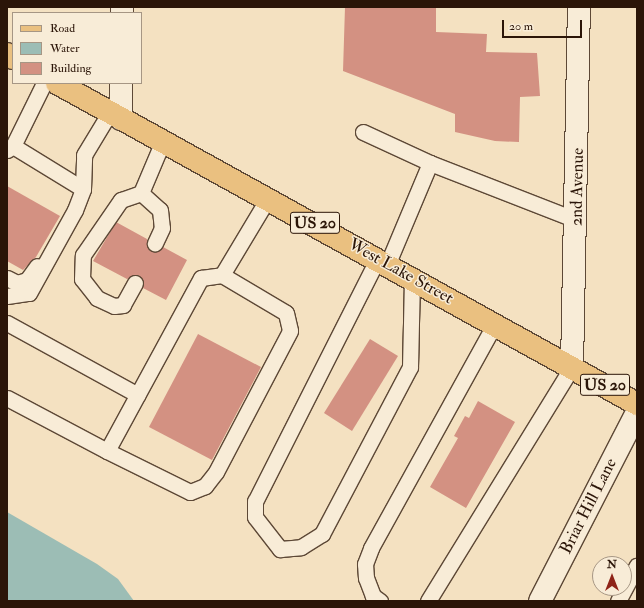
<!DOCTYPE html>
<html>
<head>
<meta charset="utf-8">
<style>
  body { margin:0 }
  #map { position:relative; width:644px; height:608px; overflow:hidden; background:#f4e1c1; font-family:"IM FELL Double Pica",serif }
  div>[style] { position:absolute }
  .water>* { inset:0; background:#9cbdb5 }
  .building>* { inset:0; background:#d39182 }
  .roads { filter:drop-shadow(1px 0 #5d4836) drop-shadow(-1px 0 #5d4836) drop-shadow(0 1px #5d4836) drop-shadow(0 -1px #5d4836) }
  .service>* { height:15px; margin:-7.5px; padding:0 7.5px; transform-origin:7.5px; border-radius:7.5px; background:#f8ecd7 }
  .minor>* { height:22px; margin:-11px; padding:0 11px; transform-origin:11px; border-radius:11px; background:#f8ecd7 }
  .primary>* { height:22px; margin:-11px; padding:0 11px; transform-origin:11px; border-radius:11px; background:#eac080 }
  span { translate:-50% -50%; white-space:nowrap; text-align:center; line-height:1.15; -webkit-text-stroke:3px #f8ecd7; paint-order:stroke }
  .shield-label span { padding:1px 3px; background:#f8ecd7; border:1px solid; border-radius:3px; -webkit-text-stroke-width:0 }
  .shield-label { font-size:16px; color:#2b1508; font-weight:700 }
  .street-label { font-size:17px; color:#2b1508 }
  .frame { position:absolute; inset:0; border:8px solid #2b1508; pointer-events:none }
  .legend { position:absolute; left:12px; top:12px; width:130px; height:72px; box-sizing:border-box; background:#f8ecd7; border:1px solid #a69684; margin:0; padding:5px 7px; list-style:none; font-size:12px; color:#2b1508 }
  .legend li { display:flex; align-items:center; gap:8px; height:20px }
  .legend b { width:20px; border:1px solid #a69684 }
  .north { position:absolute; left:592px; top:556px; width:40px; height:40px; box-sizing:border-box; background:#f8ecd7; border:1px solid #a69684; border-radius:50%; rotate:0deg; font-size:11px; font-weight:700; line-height:16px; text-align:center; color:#2b1508 }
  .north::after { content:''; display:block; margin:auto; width:14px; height:18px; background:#8f2418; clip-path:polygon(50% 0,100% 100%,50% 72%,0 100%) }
  .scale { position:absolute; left:502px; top:20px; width:80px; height:18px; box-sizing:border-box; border:2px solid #2b1508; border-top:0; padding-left:5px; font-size:12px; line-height:14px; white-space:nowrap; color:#2b1508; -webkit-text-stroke:3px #f8ecd7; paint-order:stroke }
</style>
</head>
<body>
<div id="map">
  <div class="water">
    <i style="clip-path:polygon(7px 512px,97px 564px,118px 579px,134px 601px,7px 601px)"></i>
  </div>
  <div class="building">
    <i style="clip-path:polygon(345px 7px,436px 7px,436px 32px,487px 34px,486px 52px,537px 53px,540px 96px,520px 97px,519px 142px,495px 141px,455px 132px,455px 114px,343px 71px)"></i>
    <i style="clip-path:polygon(7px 186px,60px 216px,36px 257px,23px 270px,7px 261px)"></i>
    <i style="clip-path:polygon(116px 222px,147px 239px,151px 251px,163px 247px,187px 260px,166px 300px,143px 288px,139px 275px,127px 279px,93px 261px)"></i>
    <i style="clip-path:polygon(198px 334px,261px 367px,212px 460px,149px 427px)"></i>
    <i style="clip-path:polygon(370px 339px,398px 356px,352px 431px,324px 413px)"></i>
    <i style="clip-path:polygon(478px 401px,515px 422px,466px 508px,430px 487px,458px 438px,454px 436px,465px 416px,469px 418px)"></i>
  </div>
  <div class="roads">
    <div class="service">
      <i style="left:363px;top:132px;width:74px;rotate:24.8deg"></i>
      <i style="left:430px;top:163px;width:108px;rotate:112.8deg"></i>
      <i style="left:13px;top:146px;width:82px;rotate:31.6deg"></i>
      <i style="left:7px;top:150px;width:7px;rotate:-34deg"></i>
      <i style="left:13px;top:146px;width:70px;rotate:-63.8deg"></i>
      <i style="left:430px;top:163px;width:157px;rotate:21.3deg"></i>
      <i style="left:141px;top:193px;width:25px;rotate:42deg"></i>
      <i style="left:160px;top:210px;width:18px;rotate:84deg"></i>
      <i style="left:162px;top:228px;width:17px;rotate:115deg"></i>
      <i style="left:378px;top:258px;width:272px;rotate:116.8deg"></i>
      <i style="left:255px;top:501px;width:16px;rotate:90deg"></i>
      <i style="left:255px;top:517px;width:41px;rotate:52deg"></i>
      <i style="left:280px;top:549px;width:21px;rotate:-5deg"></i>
      <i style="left:301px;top:547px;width:25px;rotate:-32deg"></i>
      <i style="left:322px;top:534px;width:189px;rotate:-62.2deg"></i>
      <i style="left:410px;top:367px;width:90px;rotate:-88.7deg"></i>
      <i style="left:222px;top:275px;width:74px;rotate:30.7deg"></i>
      <i style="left:286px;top:313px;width:18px;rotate:77deg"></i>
      <i style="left:290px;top:331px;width:159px;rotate:117.7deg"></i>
      <i style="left:216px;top:472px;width:18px;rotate:128deg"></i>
      <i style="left:205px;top:486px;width:16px;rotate:158deg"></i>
      <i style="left:190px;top:492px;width:93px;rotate:-153.7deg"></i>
      <i style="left:107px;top:451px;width:197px;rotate:-61.5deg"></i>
      <i style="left:201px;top:278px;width:21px;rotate:-8deg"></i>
      <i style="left:222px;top:275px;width:90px;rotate:-59.1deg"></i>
      <i style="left:7px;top:278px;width:11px;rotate:27deg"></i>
      <i style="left:17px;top:283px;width:10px;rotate:-17deg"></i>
      <i style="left:27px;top:280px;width:17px;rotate:-54deg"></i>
      <i style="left:135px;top:283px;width:25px;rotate:119deg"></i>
      <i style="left:123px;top:305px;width:9px;rotate:174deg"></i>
      <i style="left:114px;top:306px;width:19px;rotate:-155deg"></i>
      <i style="left:97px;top:298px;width:24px;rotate:-128deg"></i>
      <i style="left:82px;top:279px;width:24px;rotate:-88deg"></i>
      <i style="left:83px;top:255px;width:67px;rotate:-55.4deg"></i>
      <i style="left:121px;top:200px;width:21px;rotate:-19deg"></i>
      <i style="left:141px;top:193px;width:56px;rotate:-67.1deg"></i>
      <i style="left:7px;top:296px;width:22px;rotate:-8deg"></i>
      <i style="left:29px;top:293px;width:95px;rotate:-61deg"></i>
      <i style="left:75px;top:210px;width:22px;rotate:-69deg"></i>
      <i style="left:83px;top:189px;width:34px;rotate:-88deg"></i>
      <i style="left:84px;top:155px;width:50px;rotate:-58.8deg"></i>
      <i style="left:7px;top:323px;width:149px;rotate:28.8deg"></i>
      <i style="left:7px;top:398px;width:113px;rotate:27.9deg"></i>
      <i style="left:380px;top:601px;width:9px;rotate:-144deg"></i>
      <i style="left:373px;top:596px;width:19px;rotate:-111deg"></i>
      <i style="left:366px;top:578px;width:14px;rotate:-94deg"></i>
      <i style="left:365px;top:564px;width:17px;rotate:-69deg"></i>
      <i style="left:371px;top:548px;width:257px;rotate:-61.1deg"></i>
      <i style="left:428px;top:601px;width:275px;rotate:-58.4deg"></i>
      <i style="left:618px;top:601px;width:40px;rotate:-62deg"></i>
    </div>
    <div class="minor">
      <i style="left:122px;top:13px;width:6px;rotate:-90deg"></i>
      <i style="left:121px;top:119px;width:36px;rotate:-90deg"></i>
      <i style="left:572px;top:367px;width:360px;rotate:-88.9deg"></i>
      <i style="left:540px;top:601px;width:212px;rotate:-62.8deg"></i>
    </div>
    <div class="primary">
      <i style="left:7px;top:54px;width:7px;rotate:34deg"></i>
      <i style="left:57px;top:83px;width:663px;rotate:28.96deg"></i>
    </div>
  </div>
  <div class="shield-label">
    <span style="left:315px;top:223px">US 20</span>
    <span style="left:605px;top:385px">US 20</span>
  </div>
  <div class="street-label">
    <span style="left:577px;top:187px;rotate:-89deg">2nd Avenue</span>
    <span style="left:401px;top:271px;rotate:29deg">West Lake Street</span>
    <span style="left:588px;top:506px;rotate:-63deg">Briar Hill Lane</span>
  </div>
  <div class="frame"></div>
  <ul class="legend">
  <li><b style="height:5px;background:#eac080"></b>Road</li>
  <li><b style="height:11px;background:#9cbdb5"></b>Water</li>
  <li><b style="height:11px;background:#d39182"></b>Building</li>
  </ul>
  <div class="north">N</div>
  <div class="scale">20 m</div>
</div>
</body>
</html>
